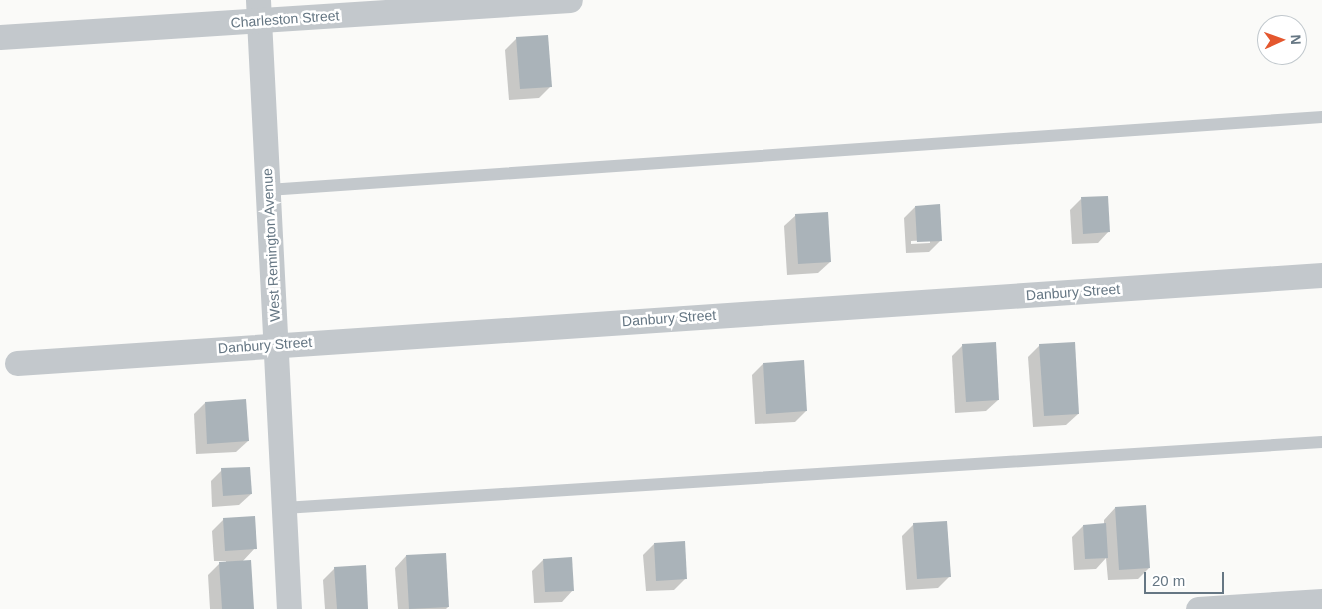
<!DOCTYPE html>
<html>
<head>
<meta charset="utf-8">
<style>
  body { margin:0 }
  #map { position:relative; width:1322px; height:609px; overflow:hidden; background:#fafaf8; font-family:Arial,sans-serif }
  div>[style] { position:absolute }
  .shadow>* { inset:0; background:#0003 }
  .building>* { inset:0; background:#aab3b9 }
  .service>* { height:12px; margin:-6px; padding:0 6px; transform-origin:6px; border-radius:6px; background:#c3c8cc }
  .minor>* { height:25px; margin:-12.5px; padding:0 12.5px; transform-origin:12.5px; border-radius:12.5px; background:#c3c8cc }
  span { translate:-50% -50%; white-space:nowrap; text-align:center; line-height:1.15; -webkit-text-stroke:5px #fff; paint-order:stroke }
  .street-label { font-size:14px; color:#657683 }
  .north { position:absolute; left:1257px; top:15px; width:50px; height:50px; box-sizing:border-box; background:#fff; border:1px solid #c1c8cd; border-radius:50%; rotate:88deg; font-size:14px; font-weight:700; line-height:20px; text-align:center; color:#657683 }
  .north::after { content:''; display:block; margin:auto; width:18px; height:22px; background:#e4572e; clip-path:polygon(50% 0,100% 100%,50% 72%,0 100%) }
  .scale { position:absolute; left:1144px; top:572px; width:80px; height:22px; box-sizing:border-box; border:2px solid #657683; border-top:0; padding-left:6px; font-size:15px; line-height:18px; white-space:nowrap; color:#657683; -webkit-text-stroke:4px #fff; paint-order:stroke }
</style>
</head>
<body>
<div id="map">
  <div class="shadow">
    <i style="clip-path:polygon(517px 38px,550px 87px,539px 98px,509px 100px,505px 50px)"></i>
    <i style="clip-path:polygon(1081px 199px,1109px 231px,1098px 243px,1072px 244px,1070px 210px)"></i>
    <i style="clip-path:polygon(evenodd,915px 207px,941px 240px,929px 252px,906px 253px,904px 218px,915px 207px,930px 240px,930px 243px,911px 244px,911px 241px,930px 240px)"></i>
    <i style="clip-path:polygon(796px 215px,830px 262px,818px 273px,787px 275px,784px 226px)"></i>
    <i style="clip-path:polygon(963px 345px,998px 400px,986px 411px,955px 413px,952px 356px)"></i>
    <i style="clip-path:polygon(1040px 345px,1078px 414px,1066px 425px,1033px 427px,1028px 357px)"></i>
    <i style="clip-path:polygon(763px 364px,806px 411px,795px 422px,755px 424px,752px 375px)"></i>
    <i style="clip-path:polygon(205px 403px,248px 441px,236px 452px,196px 454px,194px 414px)"></i>
    <i style="clip-path:polygon(222px 470px,251px 494px,239px 505px,212px 507px,211px 481px)"></i>
    <i style="clip-path:polygon(1115px 508px,1149px 568px,1138px 579px,1108px 580px,1106px 558px,1096px 569px,1074px 570px,1072px 537px,1083px 526px,1104px 525px,1104px 520px)"></i>
    <i style="clip-path:polygon(224px 519px,255px 548px,242px 562px,253px 609px,210px 609px,208px 575px,219px 564px,226px 563px,226px 561px,214px 561px,212px 531px)"></i>
    <i style="clip-path:polygon(914px 524px,949px 577px,938px 588px,906px 590px,902px 536px)"></i>
    <i style="clip-path:polygon(654px 544px,686px 578px,674px 590px,646px 591px,643px 555px)"></i>
    <i style="clip-path:polygon(406px 556px,448px 607px,446px 609px,398px 609px,395px 568px)"></i>
    <i style="clip-path:polygon(543px 560px,573px 590px,562px 602px,534px 603px,532px 571px)"></i>
    <i style="clip-path:polygon(335px 568px,367px 609px,325px 609px,323px 580px)"></i>
  </div>
  <div class="building">
    <i style="clip-path:polygon(548px 35px,552px 87px,520px 89px,516px 37px)"></i>
    <i style="clip-path:polygon(1108px 196px,1110px 232px,1083px 234px,1081px 197px)"></i>
    <i style="clip-path:polygon(940px 204px,942px 241px,917px 242px,915px 206px)"></i>
    <i style="clip-path:polygon(828px 212px,831px 262px,798px 264px,795px 214px)"></i>
    <i style="clip-path:polygon(996px 342px,999px 400px,966px 402px,962px 344px)"></i>
    <i style="clip-path:polygon(1075px 342px,1079px 414px,1044px 416px,1039px 344px)"></i>
    <i style="clip-path:polygon(804px 360px,807px 411px,766px 414px,763px 363px)"></i>
    <i style="clip-path:polygon(246px 399px,249px 441px,207px 444px,205px 402px)"></i>
    <i style="clip-path:polygon(250px 467px,252px 494px,223px 496px,221px 468px)"></i>
    <i style="clip-path:polygon(1146px 505px,1150px 568px,1119px 570px,1115px 507px)"></i>
    <i style="clip-path:polygon(255px 516px,257px 549px,225px 551px,223px 518px)"></i>
    <i style="clip-path:polygon(947px 521px,951px 577px,917px 579px,913px 523px)"></i>
    <i style="clip-path:polygon(1106px 523px,1108px 558px,1085px 559px,1083px 525px)"></i>
    <i style="clip-path:polygon(685px 541px,687px 579px,656px 581px,654px 543px)"></i>
    <i style="clip-path:polygon(446px 553px,449px 607px,409px 609px,406px 555px)"></i>
    <i style="clip-path:polygon(572px 557px,574px 591px,545px 592px,543px 559px)"></i>
    <i style="clip-path:polygon(251px 560px,254px 609px,222px 609px,219px 562px)"></i>
    <i style="clip-path:polygon(366px 565px,368px 609px,337px 609px,334px 567px)"></i>
  </div>
  <div class="service">
    <i style="left:268px;top:190px;width:1057px;rotate:-3.96deg"></i>
    <i style="left:284px;top:508px;width:1040px;rotate:-3.64deg"></i>
  </div>
  <div class="minor">
    <i style="left:258px;top:0;width:610px;rotate:87.09deg"></i>
    <i style="left:0;top:37px;width:571px;rotate:-3.71deg"></i>
    <i style="left:17px;top:363px;width:1308px;rotate:-3.86deg"></i>
    <i style="left:1198px;top:609px;width:124px;rotate:-3.7deg"></i>
  </div>
  <div class="street-label">
    <span style="left:285px;top:19px;rotate:-4deg">Charleston Street</span>
    <span style="left:271px;top:245px;rotate:-93deg">West Remington Avenue</span>
    <span style="left:1073px;top:292px;rotate:-4deg">Danbury Street</span>
    <span style="left:669px;top:318px;rotate:-4deg">Danbury Street</span>
    <span style="left:265px;top:345px;rotate:-4deg">Danbury Street</span>
  </div>
  <div class="north">N</div>
  <div class="scale">20 m</div>
</div>
</body>
</html>
